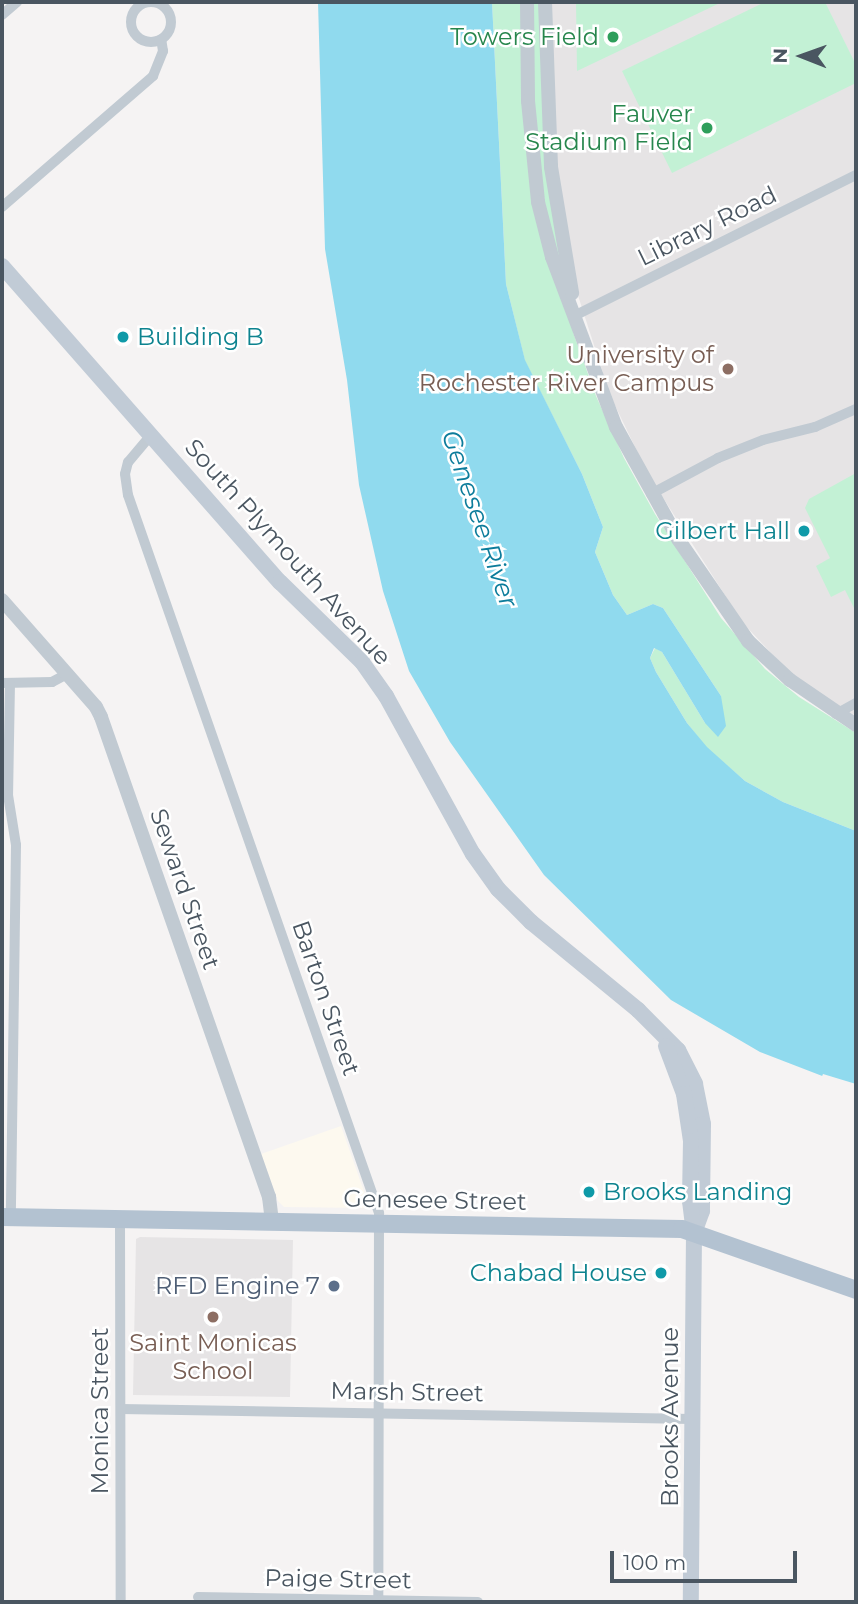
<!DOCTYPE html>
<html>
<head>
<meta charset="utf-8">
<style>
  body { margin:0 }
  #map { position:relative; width:858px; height:1604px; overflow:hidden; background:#f5f3f3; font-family:Montserrat,sans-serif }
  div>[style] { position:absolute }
  .commercial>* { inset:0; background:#fdf9ef }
  .education>* { inset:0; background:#e6e4e5 }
  .green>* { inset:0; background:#c3f1d5 }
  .water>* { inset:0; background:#90daee }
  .pier>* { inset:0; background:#f5f3f3 }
  .minor>* { height:10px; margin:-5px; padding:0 5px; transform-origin:5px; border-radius:5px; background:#c1cad2 }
  .minor>.ring { margin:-5px; padding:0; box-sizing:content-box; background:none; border:10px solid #c1cad2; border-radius:50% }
  .tertiary>* { height:14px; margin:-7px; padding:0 7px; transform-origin:7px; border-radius:7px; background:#c1cad2 }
  .secondary>* { height:16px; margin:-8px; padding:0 8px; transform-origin:8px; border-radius:8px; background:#c1cbd6 }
  .primary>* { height:18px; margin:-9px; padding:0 9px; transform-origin:9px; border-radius:9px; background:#b3c2d1 }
  .dots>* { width:19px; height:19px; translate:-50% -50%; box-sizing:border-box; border:4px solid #fff; border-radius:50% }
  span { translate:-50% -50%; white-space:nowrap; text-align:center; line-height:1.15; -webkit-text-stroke:5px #fff; paint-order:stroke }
  .leisure-label { font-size:24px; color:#27864d }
  .right { translate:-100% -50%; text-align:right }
  .street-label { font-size:24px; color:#4a5661 }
  .culture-label { font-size:24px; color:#0d838f }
  .left { translate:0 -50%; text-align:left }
  .education-label { font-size:24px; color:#785e54 }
  .service-label { font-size:24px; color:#4e5e75 }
  .water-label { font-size:26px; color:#0c7c9b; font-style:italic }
  .frame { position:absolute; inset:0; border:4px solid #4a5661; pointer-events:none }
  .north { position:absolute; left:767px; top:21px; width:70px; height:70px; -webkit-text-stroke:5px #fff; paint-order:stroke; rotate:271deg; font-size:19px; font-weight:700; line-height:28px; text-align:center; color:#4a5661 }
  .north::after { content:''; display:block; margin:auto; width:24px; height:32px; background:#4a5661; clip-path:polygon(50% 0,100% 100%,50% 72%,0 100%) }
  .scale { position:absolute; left:610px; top:1551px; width:187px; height:32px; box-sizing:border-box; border:4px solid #4a5661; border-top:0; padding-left:9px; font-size:21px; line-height:24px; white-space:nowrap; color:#4a5661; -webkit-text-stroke:5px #fff; paint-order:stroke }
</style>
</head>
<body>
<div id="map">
  <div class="commercial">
    <i style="clip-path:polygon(341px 1126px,367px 1200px,364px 1208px,284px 1207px,278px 1201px,261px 1154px)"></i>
  </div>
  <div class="education">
    <i style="clip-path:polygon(548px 2px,856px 2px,856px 716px,829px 701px,787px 670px,742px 622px,648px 474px,610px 395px,574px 283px,558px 202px)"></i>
    <i style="clip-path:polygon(140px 1237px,293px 1240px,290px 1397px,133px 1395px,136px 1239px)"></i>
  </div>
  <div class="green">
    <i style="clip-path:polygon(492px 2px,523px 2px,525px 115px,574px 335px,596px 396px,624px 458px,655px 514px,721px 618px,765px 669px,799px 697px,856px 733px,856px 831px,783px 802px,745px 781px,706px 747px,687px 723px,656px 672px,650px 658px,655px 648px,662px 652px,705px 723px,721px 696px,663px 608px,653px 604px,627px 615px,613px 595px,595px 552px,603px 527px,582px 474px,525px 361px,506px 284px)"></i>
    <i style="clip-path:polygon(531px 2px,541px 2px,563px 267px,552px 246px,534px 135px)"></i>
    <i style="clip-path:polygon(576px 2px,722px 2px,577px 71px)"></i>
    <i style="clip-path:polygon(765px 2px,825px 2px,856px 65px,856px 83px,672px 173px,622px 71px)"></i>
    <i style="clip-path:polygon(856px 473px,856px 612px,845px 590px,831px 597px,816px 566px,830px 558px,805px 508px,809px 499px)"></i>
  </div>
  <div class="water">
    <i style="clip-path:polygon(318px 2px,492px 2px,506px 284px,525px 360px,582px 474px,603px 527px,595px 552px,613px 595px,627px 615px,653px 604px,663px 608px,721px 696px,726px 726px,718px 737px,705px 723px,662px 652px,654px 648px,650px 658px,656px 672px,687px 723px,707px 747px,745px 781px,783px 802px,856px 831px,856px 1089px,760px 1052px,671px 1000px,544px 875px,450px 742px,409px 671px,383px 591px,359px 485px,347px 380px,325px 249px)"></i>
  </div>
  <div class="pier">
    <i style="clip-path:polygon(823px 1074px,856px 1084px,856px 1092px,820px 1081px)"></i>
  </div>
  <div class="minor">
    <i class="ring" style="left:131px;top:2px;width:30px;height:30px"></i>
    <i style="left:2px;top:15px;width:20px;rotate:-41deg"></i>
    <i style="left:2px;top:207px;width:200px;rotate:-40.9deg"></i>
    <i style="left:153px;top:76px;width:27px;rotate:-68deg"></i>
    <i style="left:163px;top:51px;width:12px;rotate:-99deg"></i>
    <i style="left:576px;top:315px;width:313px;rotate:-26.6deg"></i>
    <i style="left:151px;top:435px;width:35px;rotate:130deg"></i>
    <i style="left:128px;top:462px;width:12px;rotate:104deg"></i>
    <i style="left:125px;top:474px;width:21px;rotate:82deg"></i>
    <i style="left:128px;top:495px;width:761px;rotate:70.73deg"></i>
    <i style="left:379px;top:1213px;width:389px;rotate:90.1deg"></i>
    <i style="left:651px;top:494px;width:76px;rotate:-28.2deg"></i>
    <i style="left:718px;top:458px;width:48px;rotate:-21.8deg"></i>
    <i style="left:763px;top:440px;width:54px;rotate:-14deg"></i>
    <i style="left:815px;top:427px;width:45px;rotate:-23.7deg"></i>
    <i style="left:2px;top:683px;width:50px;rotate:-1.1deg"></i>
    <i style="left:52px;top:682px;width:17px;rotate:-28deg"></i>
    <i style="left:10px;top:683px;width:112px;rotate:91deg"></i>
    <i style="left:8px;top:795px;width:51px;rotate:80.9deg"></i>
    <i style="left:16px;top:845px;width:373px;rotate:90.8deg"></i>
    <i style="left:836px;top:714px;width:23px;rotate:-29deg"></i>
    <i style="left:120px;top:1219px;width:383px;rotate:89.9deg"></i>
    <i style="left:121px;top:1409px;width:571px;rotate:1deg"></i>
    <i style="left:198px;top:1597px;width:280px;rotate:1deg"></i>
  </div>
  <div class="tertiary">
    <i style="left:527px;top:2px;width:99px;rotate:89.4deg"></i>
    <i style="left:528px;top:101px;width:101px;rotate:84.3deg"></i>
    <i style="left:538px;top:202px;width:57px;rotate:75.7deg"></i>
    <i style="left:552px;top:257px;width:182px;rotate:69.4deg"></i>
    <i style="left:616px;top:427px;width:128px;rotate:61deg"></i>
    <i style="left:678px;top:539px;width:124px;rotate:55.5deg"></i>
    <i style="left:748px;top:641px;width:57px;rotate:42.9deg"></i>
    <i style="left:790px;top:680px;width:80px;rotate:34.3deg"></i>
    <i style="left:545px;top:2px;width:165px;rotate:87.9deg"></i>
    <i style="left:551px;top:167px;width:128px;rotate:80.5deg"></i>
    <i style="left:2px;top:600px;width:142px;rotate:48.7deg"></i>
    <i style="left:96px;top:707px;width:11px;rotate:63deg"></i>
    <i style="left:101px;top:717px;width:509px;rotate:70.71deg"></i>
    <i style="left:269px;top:1197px;width:25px;rotate:83deg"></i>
  </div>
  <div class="secondary">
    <i style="left:2px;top:266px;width:421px;rotate:48.7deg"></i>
    <i style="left:280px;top:582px;width:115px;rotate:44.3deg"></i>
    <i style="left:362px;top:662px;width:42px;rotate:54.8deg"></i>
    <i style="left:386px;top:696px;width:180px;rotate:61.2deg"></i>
    <i style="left:473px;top:854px;width:43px;rotate:54.5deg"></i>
    <i style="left:498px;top:889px;width:47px;rotate:45deg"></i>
    <i style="left:531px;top:922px;width:139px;rotate:39.4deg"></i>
    <i style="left:638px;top:1010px;width:57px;rotate:45deg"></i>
    <i style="left:678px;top:1050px;width:38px;rotate:63deg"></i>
    <i style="left:695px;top:1084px;width:41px;rotate:78.7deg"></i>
    <i style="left:703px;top:1124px;width:87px;rotate:90.7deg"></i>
    <i style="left:702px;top:1211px;width:23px;rotate:110deg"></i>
    <i style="left:666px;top:1046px;width:51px;rotate:69.4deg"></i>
    <i style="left:684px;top:1094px;width:48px;rotate:81.5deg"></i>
    <i style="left:691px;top:1141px;width:60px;rotate:91deg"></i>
    <i style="left:690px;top:1201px;width:32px;rotate:83deg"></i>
    <i style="left:694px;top:1233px;width:369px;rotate:90.5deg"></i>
  </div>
  <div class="primary">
    <i style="left:2px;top:1217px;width:680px;rotate:1.01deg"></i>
    <i style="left:682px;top:1229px;width:184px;rotate:19.3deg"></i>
  </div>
  <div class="dots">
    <i style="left:613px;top:37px;background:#2e9e5b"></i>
    <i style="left:707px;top:128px;background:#2e9e5b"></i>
    <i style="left:123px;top:337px;background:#0f9aa8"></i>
    <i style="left:728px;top:369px;background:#8d6e63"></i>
    <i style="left:804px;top:531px;background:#0f9aa8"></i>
    <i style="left:589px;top:1192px;background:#0f9aa8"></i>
    <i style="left:661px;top:1273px;background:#0f9aa8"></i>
    <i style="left:334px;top:1286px;background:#5c6f8a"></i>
    <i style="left:213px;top:1317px;background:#8d6e63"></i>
  </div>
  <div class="leisure-label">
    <span class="right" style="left:599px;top:37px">Towers Field</span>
    <span class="right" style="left:693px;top:128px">Fauver<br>Stadium Field</span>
  </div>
  <div class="street-label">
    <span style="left:707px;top:226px;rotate:-26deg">Library Road</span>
    <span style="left:288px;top:552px;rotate:48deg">South Plymouth Avenue</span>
    <span style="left:185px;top:889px;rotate:71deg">Seward Street</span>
    <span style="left:326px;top:998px;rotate:71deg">Barton Street</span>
    <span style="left:435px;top:1200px;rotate:1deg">Genesee Street</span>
    <span style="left:407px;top:1392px;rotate:1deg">Marsh Street</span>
    <span style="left:100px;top:1411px;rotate:-90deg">Monica Street</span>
    <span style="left:670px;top:1417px;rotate:-90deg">Brooks Avenue</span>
    <span style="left:338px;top:1579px;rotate:1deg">Paige Street</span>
  </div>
  <div class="culture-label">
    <span class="left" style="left:137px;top:337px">Building B</span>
    <span class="right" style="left:790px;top:531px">Gilbert Hall</span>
    <span class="left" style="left:603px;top:1192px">Brooks Landing</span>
    <span class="right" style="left:647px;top:1273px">Chabad House</span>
  </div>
  <div class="education-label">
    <span class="right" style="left:714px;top:369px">University of<br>Rochester River Campus</span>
    <span style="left:213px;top:1357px">Saint Monicas<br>School</span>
  </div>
  <div class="service-label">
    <span class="right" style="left:320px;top:1286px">RFD Engine 7</span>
  </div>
  <div class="water-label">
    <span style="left:479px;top:519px;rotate:71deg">Genesee River</span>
  </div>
  <div class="frame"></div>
  <div class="north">N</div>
  <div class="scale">100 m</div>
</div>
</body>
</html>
